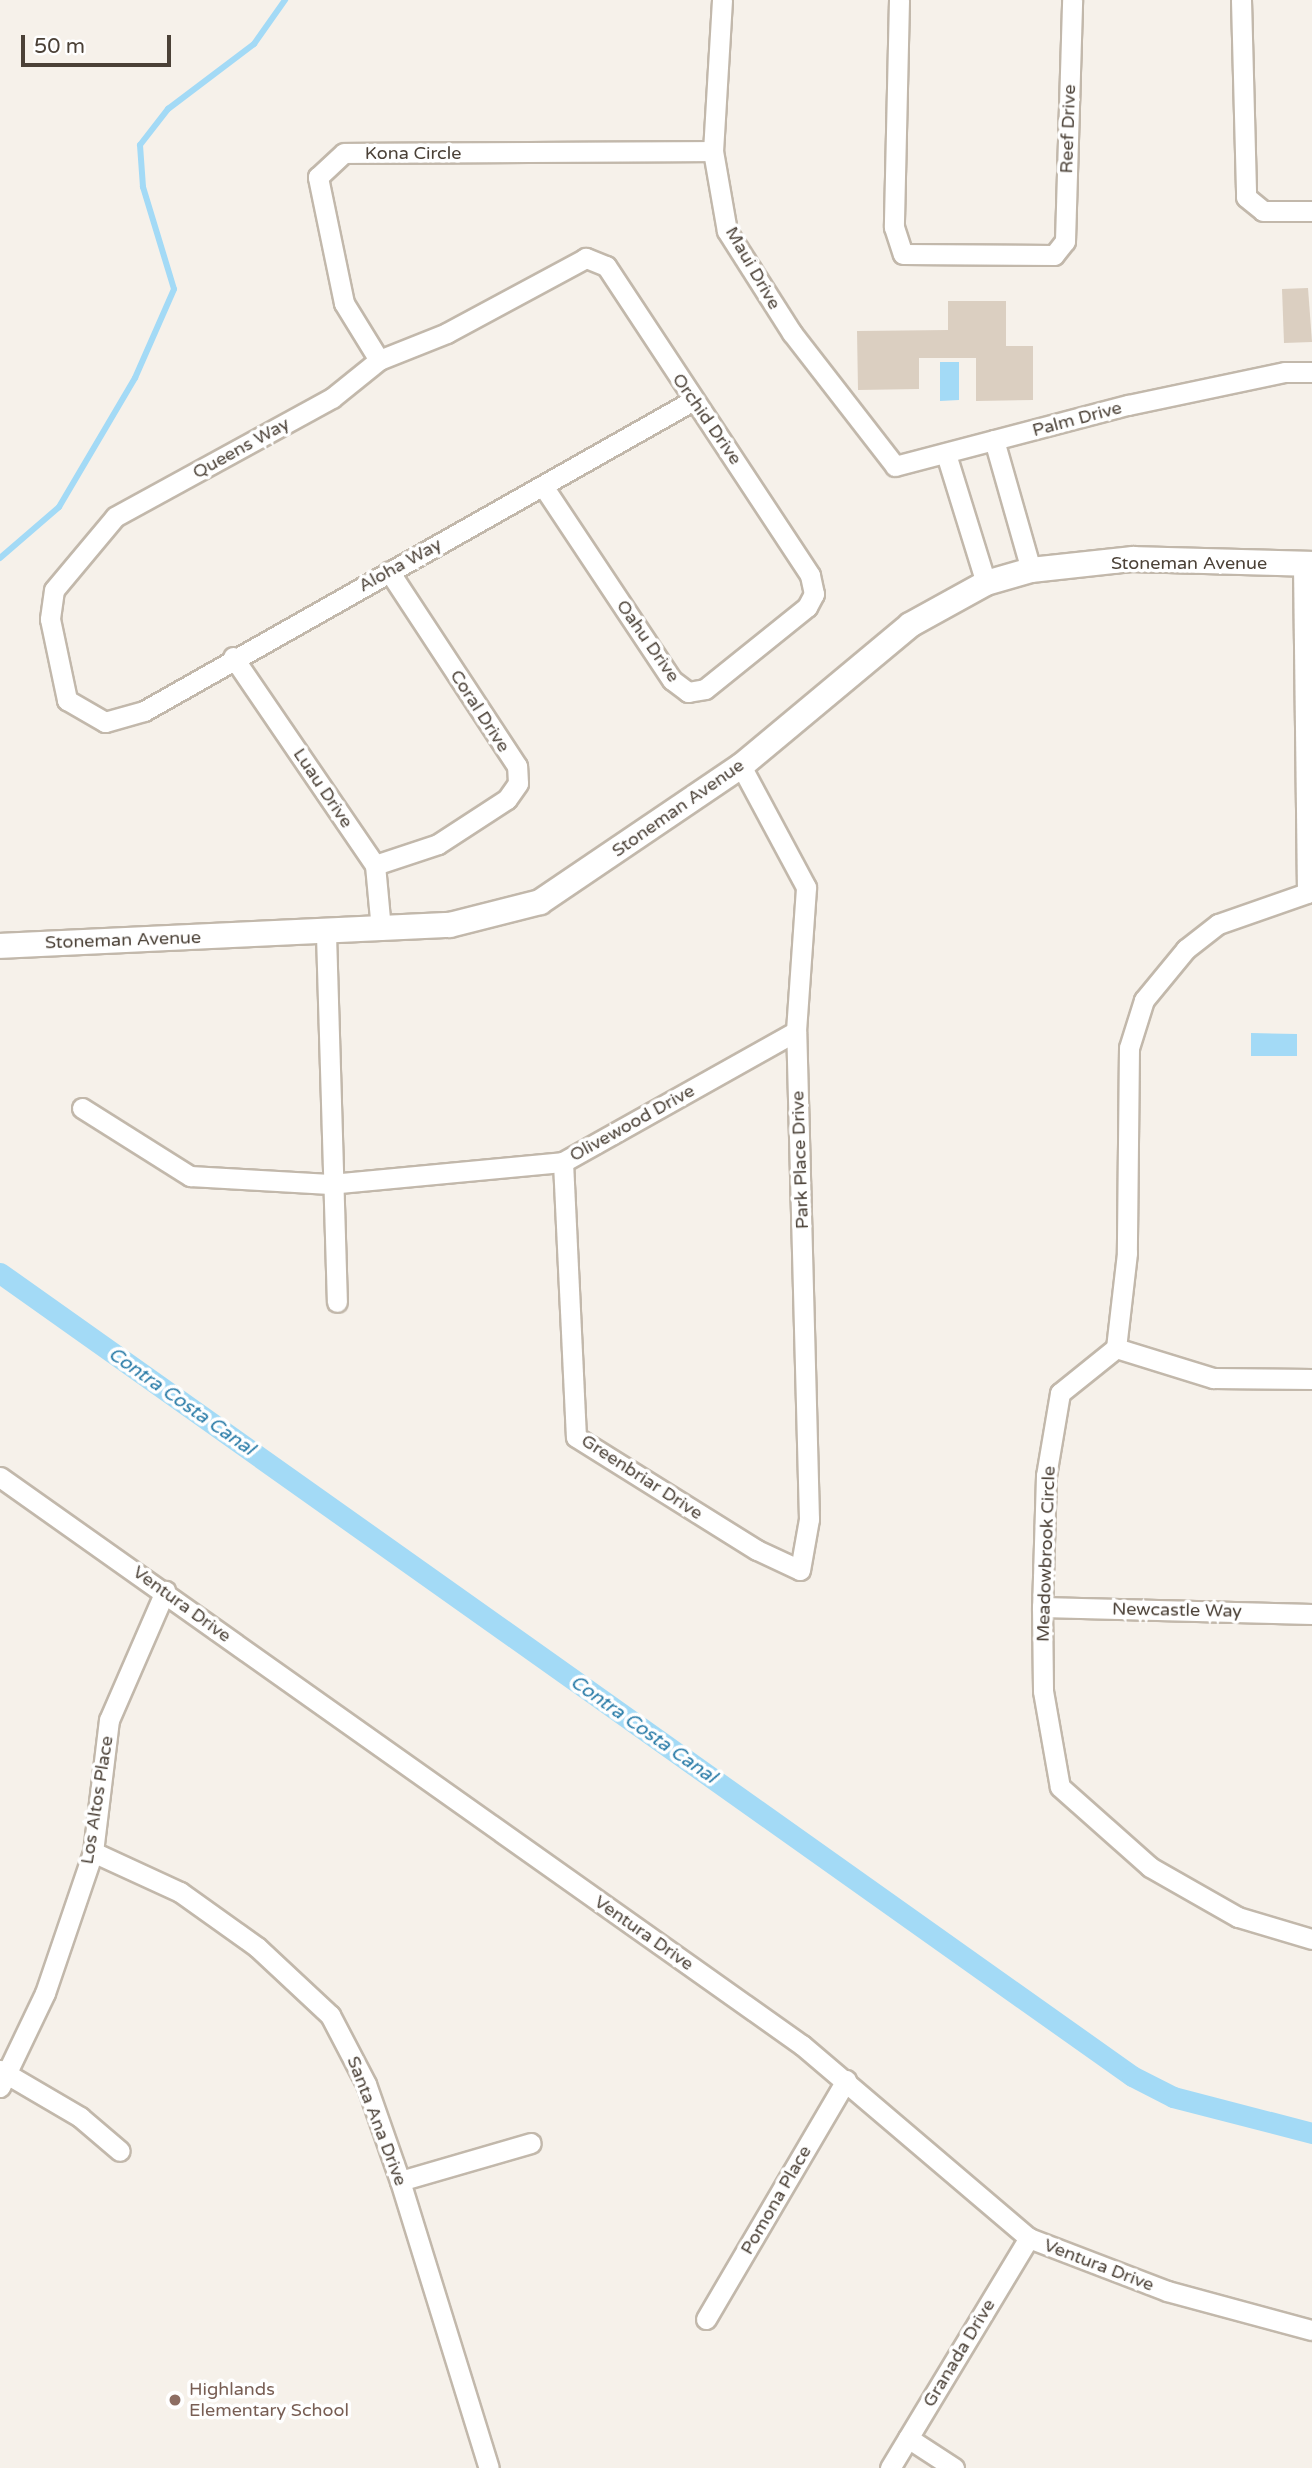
<!DOCTYPE html>
<html>
<head>
<meta charset="utf-8">
<style>
  body { margin:0 }
  #map { position:relative; width:1312px; height:2468px; overflow:hidden; background:#f6f1ea; font-family:"Varela Round",sans-serif }
  div>[style] { position:absolute }
  .water>* { inset:0; background:#a3daf6 }
  .stream>* { height:6px; margin:-3px; padding:0 3px; transform-origin:3px; border-radius:3px; background:#a3daf6 }
  .canal>* { height:21px; margin:-10.5px; padding:0 10.5px; transform-origin:10.5px; border-radius:10.5px; background:#a3daf6 }
  .building>* { inset:0; background:#dbcfc1 }
  .roads { filter:drop-shadow(2px 0 #c2b8ab) drop-shadow(-2px 0 #c2b8ab) drop-shadow(0 2px #c2b8ab) drop-shadow(0 -2px #c2b8ab) }
  .minor>* { height:19px; margin:-9.5px; padding:0 9.5px; transform-origin:9.5px; border-radius:9.5px; background:#fff }
  .tertiary>* { height:24px; margin:-12px; padding:0 12px; transform-origin:12px; border-radius:12px; background:#fff }
  .dots>* { width:19px; height:19px; translate:-50% -50%; box-sizing:border-box; border:4px solid #fff; border-radius:50% }
  span { translate:-50% -50%; white-space:nowrap; text-align:center; line-height:1.15; -webkit-text-stroke:7px #fff; paint-order:stroke }
  .street-label { font-size:18px; color:#4b4137 }
  .education-label { font-size:18px; color:#785e54 }
  .left { translate:0 -50%; text-align:left }
  .water-label { font-size:19px; color:#2478a5; font-style:italic }
  .scale { position:absolute; left:21px; top:35px; width:150px; height:32px; box-sizing:border-box; border:4px solid #4b4137; border-top:0; padding-left:9px; font-size:21px; line-height:24px; white-space:nowrap; color:#4b4137; -webkit-text-stroke:5px #fff; paint-order:stroke }
</style>
</head>
<body>
<div id="map">
  <div class="water">
    <i style="clip-path:polygon(940px 362px,959px 362px,959px 400px,940px 401px)"></i>
    <i style="clip-path:polygon(1251px 1033px,1297px 1034px,1297px 1056px,1251px 1056px)"></i>
  </div>
  <div class="stream">
    <i style="left:0;top:558px;width:78px;rotate:-40.8deg"></i>
    <i style="left:59px;top:507px;width:150px;rotate:-59.5deg"></i>
    <i style="left:135px;top:378px;width:97px;rotate:-66.3deg"></i>
    <i style="left:174px;top:289px;width:107px;rotate:-106.9deg"></i>
    <i style="left:143px;top:187px;width:42px;rotate:-94.1deg"></i>
    <i style="left:140px;top:145px;width:46px;rotate:-52.1deg"></i>
    <i style="left:168px;top:109px;width:108px;rotate:-37.1deg"></i>
    <i style="left:254px;top:44px;width:54px;rotate:-54.8deg"></i>
  </div>
  <div class="canal">
    <i style="left:0;top:1273px;width:1388px;rotate:35.35deg"></i>
    <i style="left:1132px;top:2076px;width:46px;rotate:27.1deg"></i>
    <i style="left:1173px;top:2097px;width:144px;rotate:14.5deg"></i>
  </div>
  <div class="building">
    <i style="clip-path:polygon(1308px 288px,1312px 342px,1284px 343px,1282px 289px)"></i>
    <i style="clip-path:polygon(948px 301px,1006px 301px,1006px 346px,1033px 346px,1033px 400px,976px 401px,976px 358px,919px 358px,919px 389px,858px 390px,857px 331px,948px 330px)"></i>
  </div>
  <div class="roads">
    <div class="minor">
      <i style="left:722px;top:0;width:151px;rotate:93.4deg"></i>
      <i style="left:713px;top:151px;width:81px;rotate:80.1deg"></i>
      <i style="left:727px;top:231px;width:121px;rotate:57.5deg"></i>
      <i style="left:792px;top:333px;width:168px;rotate:52.2deg"></i>
      <i style="left:895px;top:466px;width:241px;rotate:-14.7deg"></i>
      <i style="left:1128px;top:405px;width:160px;rotate:-11.9deg"></i>
      <i style="left:1285px;top:372px;width:27px"></i>
      <i style="left:899px;top:0;width:227px;rotate:91.3deg"></i>
      <i style="left:894px;top:227px;width:28px;rotate:72deg"></i>
      <i style="left:903px;top:254px;width:151px;rotate:0.4deg"></i>
      <i style="left:1054px;top:255px;width:18px;rotate:-52deg"></i>
      <i style="left:1065px;top:241px;width:241px;rotate:-88.3deg"></i>
      <i style="left:1241px;top:0;width:197px;rotate:88.5deg"></i>
      <i style="left:1246px;top:197px;width:22px;rotate:39deg"></i>
      <i style="left:1263px;top:211px;width:49px"></i>
      <i style="left:379px;top:360px;width:67px;rotate:-121.6deg"></i>
      <i style="left:344px;top:303px;width:129px;rotate:-101.7deg"></i>
      <i style="left:318px;top:177px;width:35px;rotate:-43deg"></i>
      <i style="left:344px;top:153px;width:369px;rotate:-0.3deg"></i>
      <i style="left:994px;top:440px;width:135px;rotate:74.1deg"></i>
      <i style="left:946px;top:454px;width:135px;rotate:72.8deg"></i>
      <i style="left:543px;top:486px;width:233px;rotate:56.4deg"></i>
      <i style="left:672px;top:680px;width:20px;rotate:37deg"></i>
      <i style="left:688px;top:692px;width:17px;rotate:-10deg"></i>
      <i style="left:705px;top:689px;width:131px;rotate:-38.8deg"></i>
      <i style="left:807px;top:607px;width:15px;rotate:-62deg"></i>
      <i style="left:814px;top:594px;width:19px;rotate:-102deg"></i>
      <i style="left:810px;top:575px;width:370px;rotate:-123.4deg"></i>
      <i style="left:606px;top:266px;width:22px;rotate:-158deg"></i>
      <i style="left:586px;top:258px;width:158px;rotate:151.7deg"></i>
      <i style="left:447px;top:333px;width:73px;rotate:158.3deg"></i>
      <i style="left:379px;top:360px;width:60px;rotate:141deg"></i>
      <i style="left:332px;top:398px;width:247px;rotate:151.3deg"></i>
      <i style="left:115px;top:517px;width:95px;rotate:129.9deg"></i>
      <i style="left:54px;top:590px;width:29px;rotate:98deg"></i>
      <i style="left:50px;top:619px;width:83px;rotate:78.1deg"></i>
      <i style="left:67px;top:700px;width:44px;rotate:30.1deg"></i>
      <i style="left:105px;top:722px;width:41px;rotate:-15.8deg"></i>
      <i style="left:144px;top:711px;width:630px;rotate:-29.5deg"></i>
      <i style="left:1303px;top:564px;width:329px;rotate:89.3deg"></i>
      <i style="left:233px;top:657px;width:252px;rotate:55.7deg"></i>
      <i style="left:375px;top:865px;width:65px;rotate:84.7deg"></i>
      <i style="left:375px;top:865px;width:66px;rotate:-18.4deg"></i>
      <i style="left:438px;top:844px;width:82px;rotate:-33.1deg"></i>
      <i style="left:507px;top:799px;width:19px;rotate:-55deg"></i>
      <i style="left:518px;top:783px;width:17px;rotate:-93deg"></i>
      <i style="left:517px;top:766px;width:233px;rotate:-123.3deg"></i>
      <i style="left:1307px;top:893px;width:94px;rotate:160.8deg"></i>
      <i style="left:1218px;top:924px;width:41px;rotate:142deg"></i>
      <i style="left:1186px;top:949px;width:66px;rotate:129.5deg"></i>
      <i style="left:1144px;top:1000px;width:50px;rotate:107.4deg"></i>
      <i style="left:1129px;top:1048px;width:205px;rotate:90.6deg"></i>
      <i style="left:1127px;top:1253px;width:96px;rotate:96.6deg"></i>
      <i style="left:1116px;top:1348px;width:72px;rotate:141.2deg"></i>
      <i style="left:1060px;top:1393px;width:84px;rotate:99.6deg"></i>
      <i style="left:1046px;top:1476px;width:131px;rotate:91.7deg"></i>
      <i style="left:1042px;top:1607px;width:84px;rotate:89.3deg"></i>
      <i style="left:1043px;top:1691px;width:97px;rotate:80deg"></i>
      <i style="left:1060px;top:1787px;width:120px;rotate:41.6deg"></i>
      <i style="left:1150px;top:1867px;width:101px;rotate:29.6deg"></i>
      <i style="left:1238px;top:1917px;width:77px;rotate:16.6deg"></i>
      <i style="left:326px;top:934px;width:368px;rotate:88.3deg"></i>
      <i style="left:82px;top:1108px;width:128px;rotate:32.2deg"></i>
      <i style="left:190px;top:1176px;width:140px;rotate:3.3deg"></i>
      <i style="left:330px;top:1184px;width:234px;rotate:-5.4deg"></i>
      <i style="left:563px;top:1162px;width:267px;rotate:-29.3deg"></i>
      <i style="left:563px;top:1162px;width:275px;rotate:87.3deg"></i>
      <i style="left:576px;top:1437px;width:213px;rotate:32deg"></i>
      <i style="left:757px;top:1550px;width:47px;rotate:24.9deg"></i>
      <i style="left:800px;top:1570px;width:52px;rotate:-80deg"></i>
      <i style="left:809px;top:1519px;width:488px;rotate:-91.5deg"></i>
      <i style="left:796px;top:1031px;width:144px;rotate:-86deg"></i>
      <i style="left:806px;top:887px;width:137px;rotate:-118.2deg"></i>
      <i style="left:1116px;top:1348px;width:102px;rotate:17.2deg"></i>
      <i style="left:1213px;top:1378px;width:99px;rotate:0.6deg"></i>
      <i style="left:0;top:1477px;width:983px;rotate:35.31deg"></i>
      <i style="left:802px;top:2045px;width:298px;rotate:40.4deg"></i>
      <i style="left:1029px;top:2238px;width:148px;rotate:21deg"></i>
      <i style="left:1167px;top:2291px;width:150px;rotate:15.1deg"></i>
      <i style="left:1042px;top:1607px;width:270px;rotate:1.5deg"></i>
      <i style="left:93px;top:1852px;width:96px;rotate:24.7deg"></i>
      <i style="left:180px;top:1892px;width:95px;rotate:35.5deg"></i>
      <i style="left:257px;top:1947px;width:100px;rotate:43deg"></i>
      <i style="left:330px;top:2015px;width:78px;rotate:62.4deg"></i>
      <i style="left:366px;top:2084px;width:103px;rotate:70.7deg"></i>
      <i style="left:400px;top:2181px;width:300px;rotate:72.8deg"></i>
      <i style="left:0;top:2070px;width:93px;rotate:30.4deg"></i>
      <i style="left:80px;top:2117px;width:52px;rotate:40.4deg"></i>
      <i style="left:0;top:2087px;width:104px;rotate:-64.4deg"></i>
      <i style="left:45px;top:1993px;width:149px;rotate:-71.2deg"></i>
      <i style="left:93px;top:1852px;width:133px;rotate:-83.1deg"></i>
      <i style="left:109px;top:1720px;width:141px;rotate:-66.5deg"></i>
      <i style="left:400px;top:2181px;width:136px;rotate:-16.2deg"></i>
      <i style="left:706px;top:2319px;width:277px;rotate:-59.6deg"></i>
      <i style="left:908px;top:2438px;width:55px;rotate:33.1deg"></i>
      <i style="left:890px;top:2468px;width:269px;rotate:-58.9deg"></i>
    </div>
    <div class="tertiary">
      <i style="left:0;top:946px;width:450px;rotate:-2.7deg"></i>
      <i style="left:450px;top:925px;width:93px;rotate:-14.3deg"></i>
      <i style="left:540px;top:902px;width:243px;rotate:-34.1deg"></i>
      <i style="left:741px;top:766px;width:220px;rotate:-39.8deg"></i>
      <i style="left:910px;top:625px;width:87px;rotate:-28.9deg"></i>
      <i style="left:986px;top:583px;width:47px;rotate:-16.1deg"></i>
      <i style="left:1031px;top:570px;width:103px;rotate:-6.2deg"></i>
      <i style="left:1133px;top:559px;width:179px;rotate:1.6deg"></i>
    </div>
  </div>
  <div class="dots">
    <i style="left:175px;top:2400px;background:#8d6e63"></i>
  </div>
  <div class="street-label">
    <span style="left:1068px;top:129px;rotate:-88deg">Reef Drive</span>
    <span style="left:413px;top:153px">Kona Circle</span>
    <span style="left:753px;top:268px;rotate:60deg">Maui Drive</span>
    <span style="left:707px;top:419px;rotate:55deg">Orchid Drive</span>
    <span style="left:1077px;top:419px;rotate:-15deg">Palm Drive</span>
    <span style="left:241px;top:448px;rotate:-29deg">Queens Way</span>
    <span style="left:1189px;top:563px">Stoneman Avenue</span>
    <span style="left:400px;top:565px;rotate:-29deg">Aloha Way</span>
    <span style="left:648px;top:641px;rotate:55deg">Oahu Drive</span>
    <span style="left:480px;top:711px;rotate:57deg">Coral Drive</span>
    <span style="left:323px;top:788px;rotate:56deg">Luau Drive</span>
    <span style="left:678px;top:808px;rotate:-35deg">Stoneman Avenue</span>
    <span style="left:123px;top:940px;rotate:-2deg">Stoneman Avenue</span>
    <span style="left:632px;top:1123px;rotate:-29deg">Olivewood Drive</span>
    <span style="left:800px;top:1160px;rotate:-92deg">Park Place Drive</span>
    <span style="left:642px;top:1477px;rotate:33deg">Greenbriar Drive</span>
    <span style="left:1046px;top:1554px;rotate:-88deg">Meadowbrook Circle</span>
    <span style="left:182px;top:1604px;rotate:36deg">Ventura Drive</span>
    <span style="left:1177px;top:1610px;rotate:1deg">Newcastle Way</span>
    <span style="left:97px;top:1800px;rotate:-81deg">Los Altos Place</span>
    <span style="left:644px;top:1933px;rotate:35deg">Ventura Drive</span>
    <span style="left:377px;top:2121px;rotate:69deg">Santa Ana Drive</span>
    <span style="left:776px;top:2200px;rotate:-60deg">Pomona Place</span>
    <span style="left:1099px;top:2265px;rotate:21deg">Ventura Drive</span>
    <span style="left:959px;top:2353px;rotate:-59deg">Granada Drive</span>
  </div>
  <div class="education-label">
    <span class="left" style="left:189px;top:2400px">Highlands<br>Elementary School</span>
  </div>
  <div class="water-label">
    <span style="left:181px;top:1402px;rotate:35deg">Contra Costa Canal</span>
    <span style="left:643px;top:1730px;rotate:35deg">Contra Costa Canal</span>
  </div>
  <div class="scale">50 m</div>
</div>
</body>
</html>
